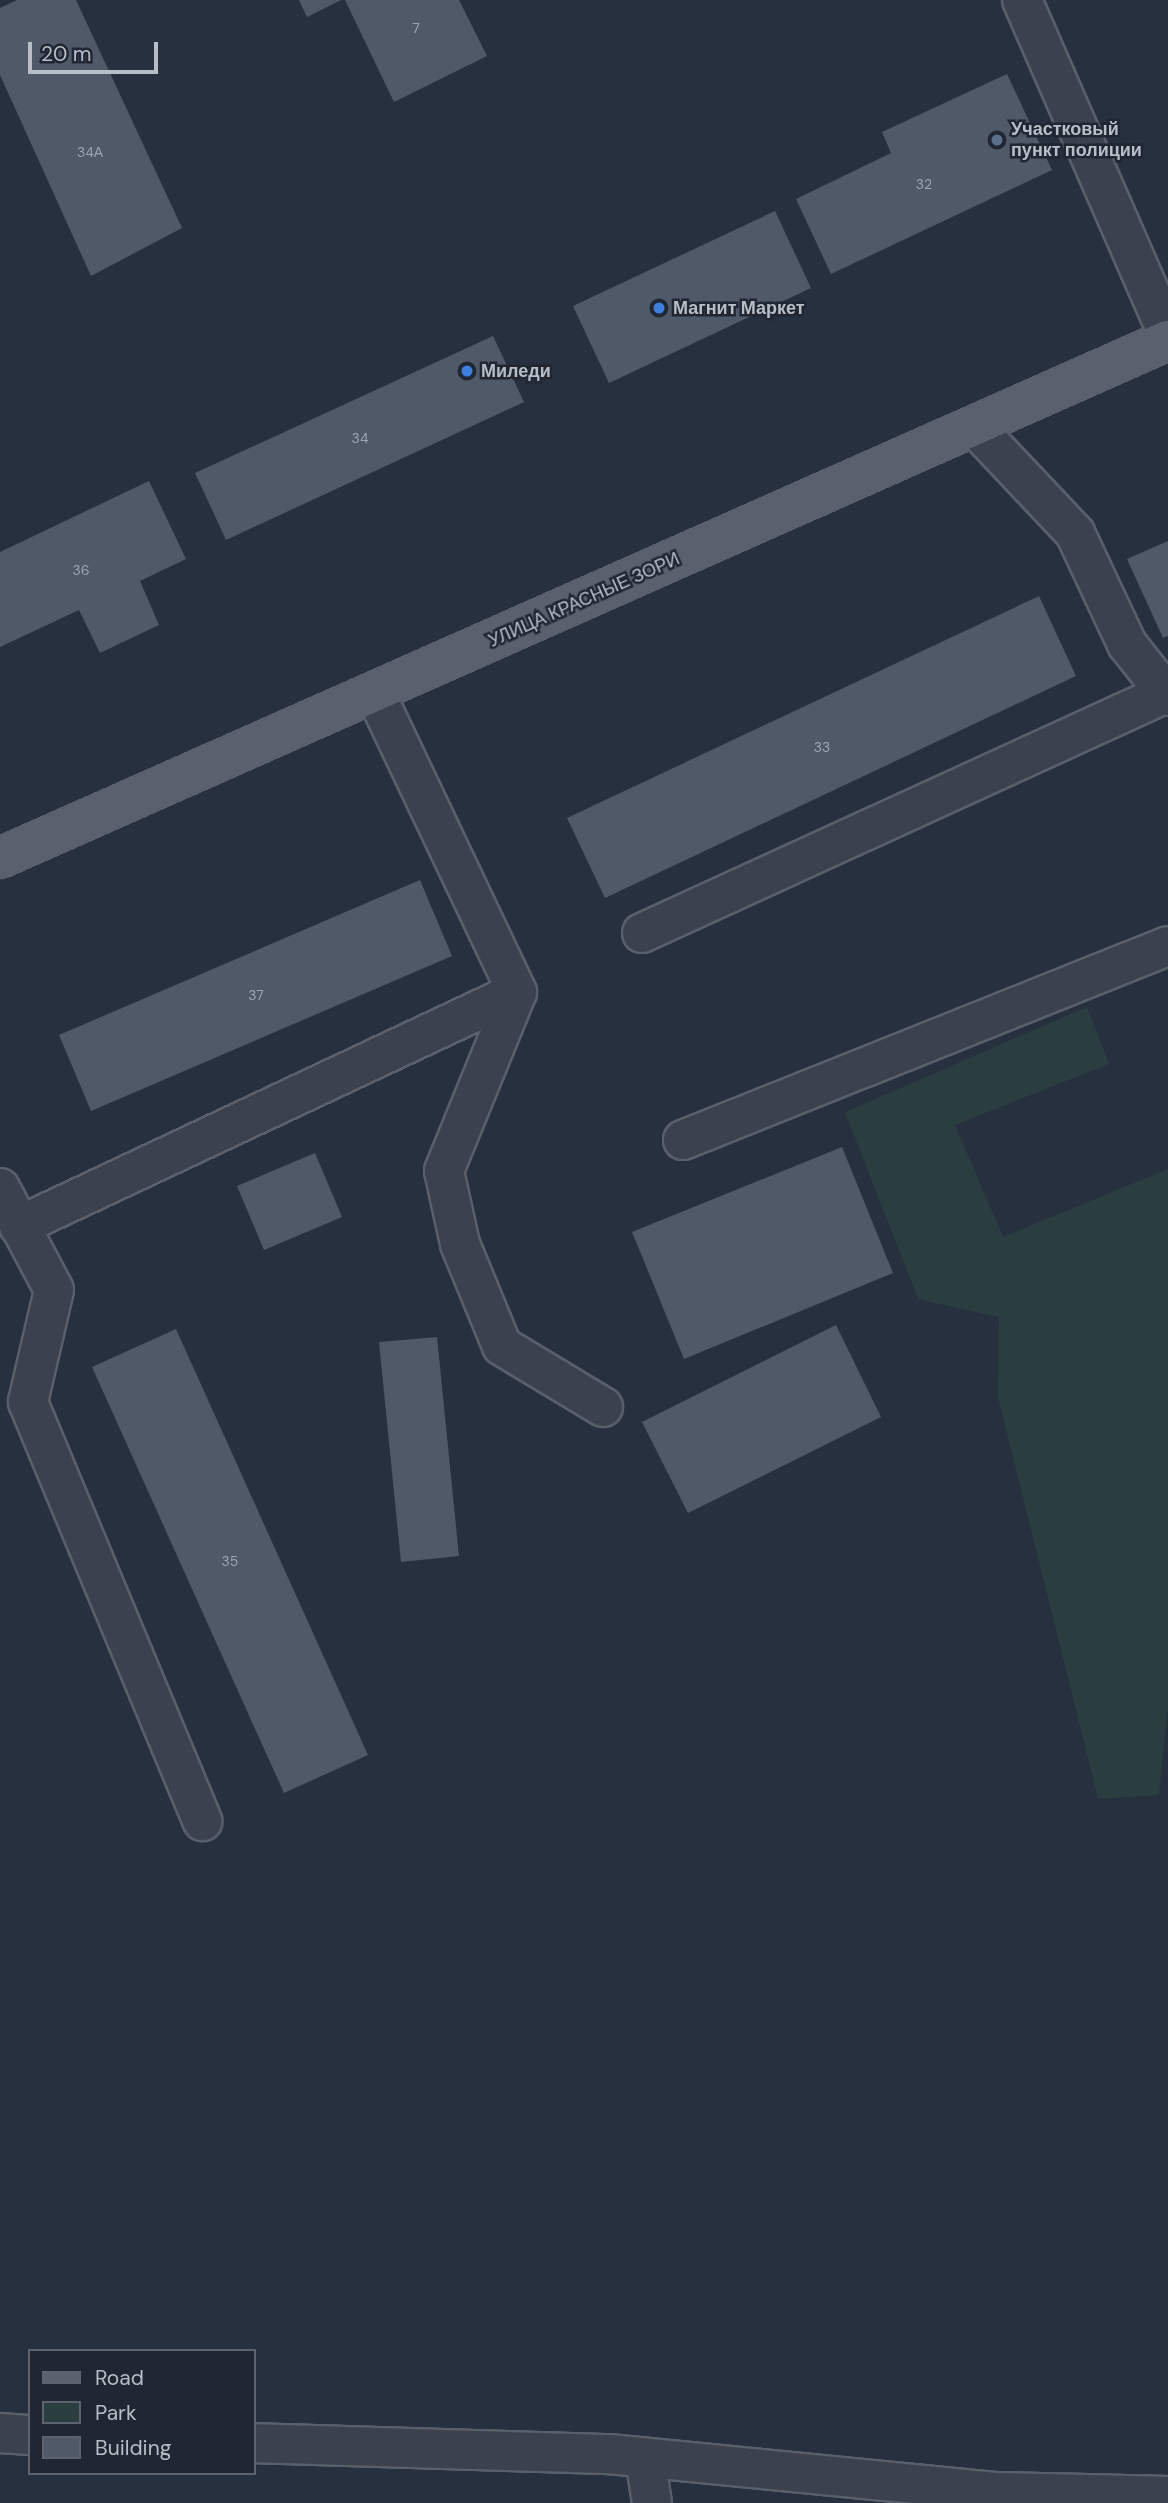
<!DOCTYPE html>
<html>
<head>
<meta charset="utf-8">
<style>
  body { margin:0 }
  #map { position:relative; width:1168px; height:2503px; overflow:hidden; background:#27303e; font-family:"DM Sans",sans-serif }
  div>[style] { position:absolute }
  .green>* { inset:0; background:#2a3e40 }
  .building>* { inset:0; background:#505968 }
  .roads { filter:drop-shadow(2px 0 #59606b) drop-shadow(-2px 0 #59606b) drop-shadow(0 2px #59606b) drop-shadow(0 -2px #59606b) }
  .minor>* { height:38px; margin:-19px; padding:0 19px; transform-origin:19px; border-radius:19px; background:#3b424e }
  .major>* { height:38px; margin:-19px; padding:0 19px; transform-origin:19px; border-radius:19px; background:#59616e }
  .dots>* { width:19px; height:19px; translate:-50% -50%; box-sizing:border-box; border:4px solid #202733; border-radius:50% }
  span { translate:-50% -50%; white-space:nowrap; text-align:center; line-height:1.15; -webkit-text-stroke:5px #202733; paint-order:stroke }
  .number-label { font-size:14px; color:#9da5b0 }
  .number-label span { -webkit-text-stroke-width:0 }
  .poi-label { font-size:18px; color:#b7bec8; font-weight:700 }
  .left { translate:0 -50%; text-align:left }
  .street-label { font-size:18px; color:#b7bec8 }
  .legend { position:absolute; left:28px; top:2349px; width:228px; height:126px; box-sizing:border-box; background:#202733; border:2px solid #5c636f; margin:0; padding:9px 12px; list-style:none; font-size:21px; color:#b7bec8 }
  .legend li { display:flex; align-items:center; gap:14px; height:35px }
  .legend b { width:35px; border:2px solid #5c636f }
  .scale { position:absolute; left:28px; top:42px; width:130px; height:32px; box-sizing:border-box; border:4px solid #b7bec8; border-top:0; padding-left:9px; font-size:21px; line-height:24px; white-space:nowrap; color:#b7bec8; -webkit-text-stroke:5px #202733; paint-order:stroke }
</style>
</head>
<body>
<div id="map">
  <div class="green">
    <i style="clip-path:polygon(1087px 1007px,1109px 1064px,955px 1125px,1003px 1237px,1168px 1169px,1168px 1706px,1159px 1795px,1098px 1799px,998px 1397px,999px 1317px,918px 1299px,845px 1112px)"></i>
  </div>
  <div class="building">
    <i style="clip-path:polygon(17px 0,76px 0,182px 228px,91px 276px,0 75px,0 8px)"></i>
    <i style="clip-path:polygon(299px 0,341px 0,307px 17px)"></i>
    <i style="clip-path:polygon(345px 0,459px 0,487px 56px,394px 102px)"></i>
    <i style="clip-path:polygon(1007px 74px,1052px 170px,831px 274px,796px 199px,891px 153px,882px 132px)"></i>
    <i style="clip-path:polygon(775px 211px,811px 288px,609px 383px,573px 306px)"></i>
    <i style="clip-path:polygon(493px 336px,524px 402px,226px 540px,195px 473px)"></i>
    <i style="clip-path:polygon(149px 481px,186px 559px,140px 581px,159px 625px,100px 653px,79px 610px,0 647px,0 552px)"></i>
    <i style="clip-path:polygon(1168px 541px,1168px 636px,1163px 638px,1127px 559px)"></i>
    <i style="clip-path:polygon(1039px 596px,1076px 676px,605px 898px,567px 818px)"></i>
    <i style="clip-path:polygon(420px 880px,452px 956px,91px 1111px,59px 1035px)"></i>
    <i style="clip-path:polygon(842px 1147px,893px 1273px,684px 1359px,632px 1232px)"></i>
    <i style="clip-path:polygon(315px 1153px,342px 1217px,264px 1250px,237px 1186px)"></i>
    <i style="clip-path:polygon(836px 1325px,881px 1417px,688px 1513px,642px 1422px)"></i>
    <i style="clip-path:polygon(176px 1329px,368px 1755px,284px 1793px,92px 1367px)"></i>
    <i style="clip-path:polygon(437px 1337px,459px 1556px,401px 1562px,379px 1342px)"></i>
  </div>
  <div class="roads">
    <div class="minor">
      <i style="left:1022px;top:0;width:365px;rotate:66.4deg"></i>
      <i style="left:975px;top:427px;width:146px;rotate:46.7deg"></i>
      <i style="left:1075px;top:533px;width:123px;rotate:64.9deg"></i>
      <i style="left:1127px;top:644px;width:66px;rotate:51.7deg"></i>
      <i style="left:642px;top:933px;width:574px;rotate:-24.6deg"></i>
      <i style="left:517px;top:992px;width:193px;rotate:112.2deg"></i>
      <i style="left:444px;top:1171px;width:75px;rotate:77.6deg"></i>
      <i style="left:460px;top:1244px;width:110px;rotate:67.6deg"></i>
      <i style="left:502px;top:1346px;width:118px;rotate:31.1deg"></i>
      <i style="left:683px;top:1140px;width:522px;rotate:-21.8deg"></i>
      <i style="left:0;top:1188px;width:115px;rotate:62.1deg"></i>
      <i style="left:54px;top:1290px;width:115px;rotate:103.1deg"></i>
      <i style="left:28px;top:1402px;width:454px;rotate:67.4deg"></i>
      <i style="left:19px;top:1226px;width:550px;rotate:-25.17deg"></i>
      <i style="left:517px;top:992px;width:331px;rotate:-115.4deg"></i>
      <i style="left:0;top:2433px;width:30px;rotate:4deg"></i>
      <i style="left:254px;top:2443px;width:355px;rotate:1.8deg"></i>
      <i style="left:609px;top:2454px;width:390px;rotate:5.6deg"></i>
      <i style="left:997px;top:2492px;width:171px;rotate:1.3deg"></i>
      <i style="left:645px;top:2458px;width:46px;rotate:81.2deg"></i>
    </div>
    <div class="major">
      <i style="left:0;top:858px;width:1278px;rotate:-23.92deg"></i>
    </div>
  </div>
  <div class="dots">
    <i style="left:997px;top:140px;background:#5c6f8a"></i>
    <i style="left:659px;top:308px;background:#3f7fe0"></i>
    <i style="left:467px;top:371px;background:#3f7fe0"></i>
  </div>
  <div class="number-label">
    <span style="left:416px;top:28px">7</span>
    <span style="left:90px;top:152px">34А</span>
    <span style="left:924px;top:184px">32</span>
    <span style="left:360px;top:438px">34</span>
    <span style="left:81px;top:570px">36</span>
    <span style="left:822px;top:747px">33</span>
    <span style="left:256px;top:995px">37</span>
    <span style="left:230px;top:1561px">35</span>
  </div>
  <div class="poi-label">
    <span class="left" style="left:1011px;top:140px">Участковый<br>пункт полиции</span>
    <span class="left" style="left:673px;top:308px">Магнит Маркет</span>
    <span class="left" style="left:481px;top:371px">Миледи</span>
  </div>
  <div class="street-label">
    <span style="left:584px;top:600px;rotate:-24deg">УЛИЦА КРАСНЫЕ ЗОРИ</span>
  </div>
  <ul class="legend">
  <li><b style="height:9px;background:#59616e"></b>Road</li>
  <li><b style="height:19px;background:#2a3e40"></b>Park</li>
  <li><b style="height:19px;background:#505968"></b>Building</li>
  </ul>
  <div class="scale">20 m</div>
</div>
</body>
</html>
